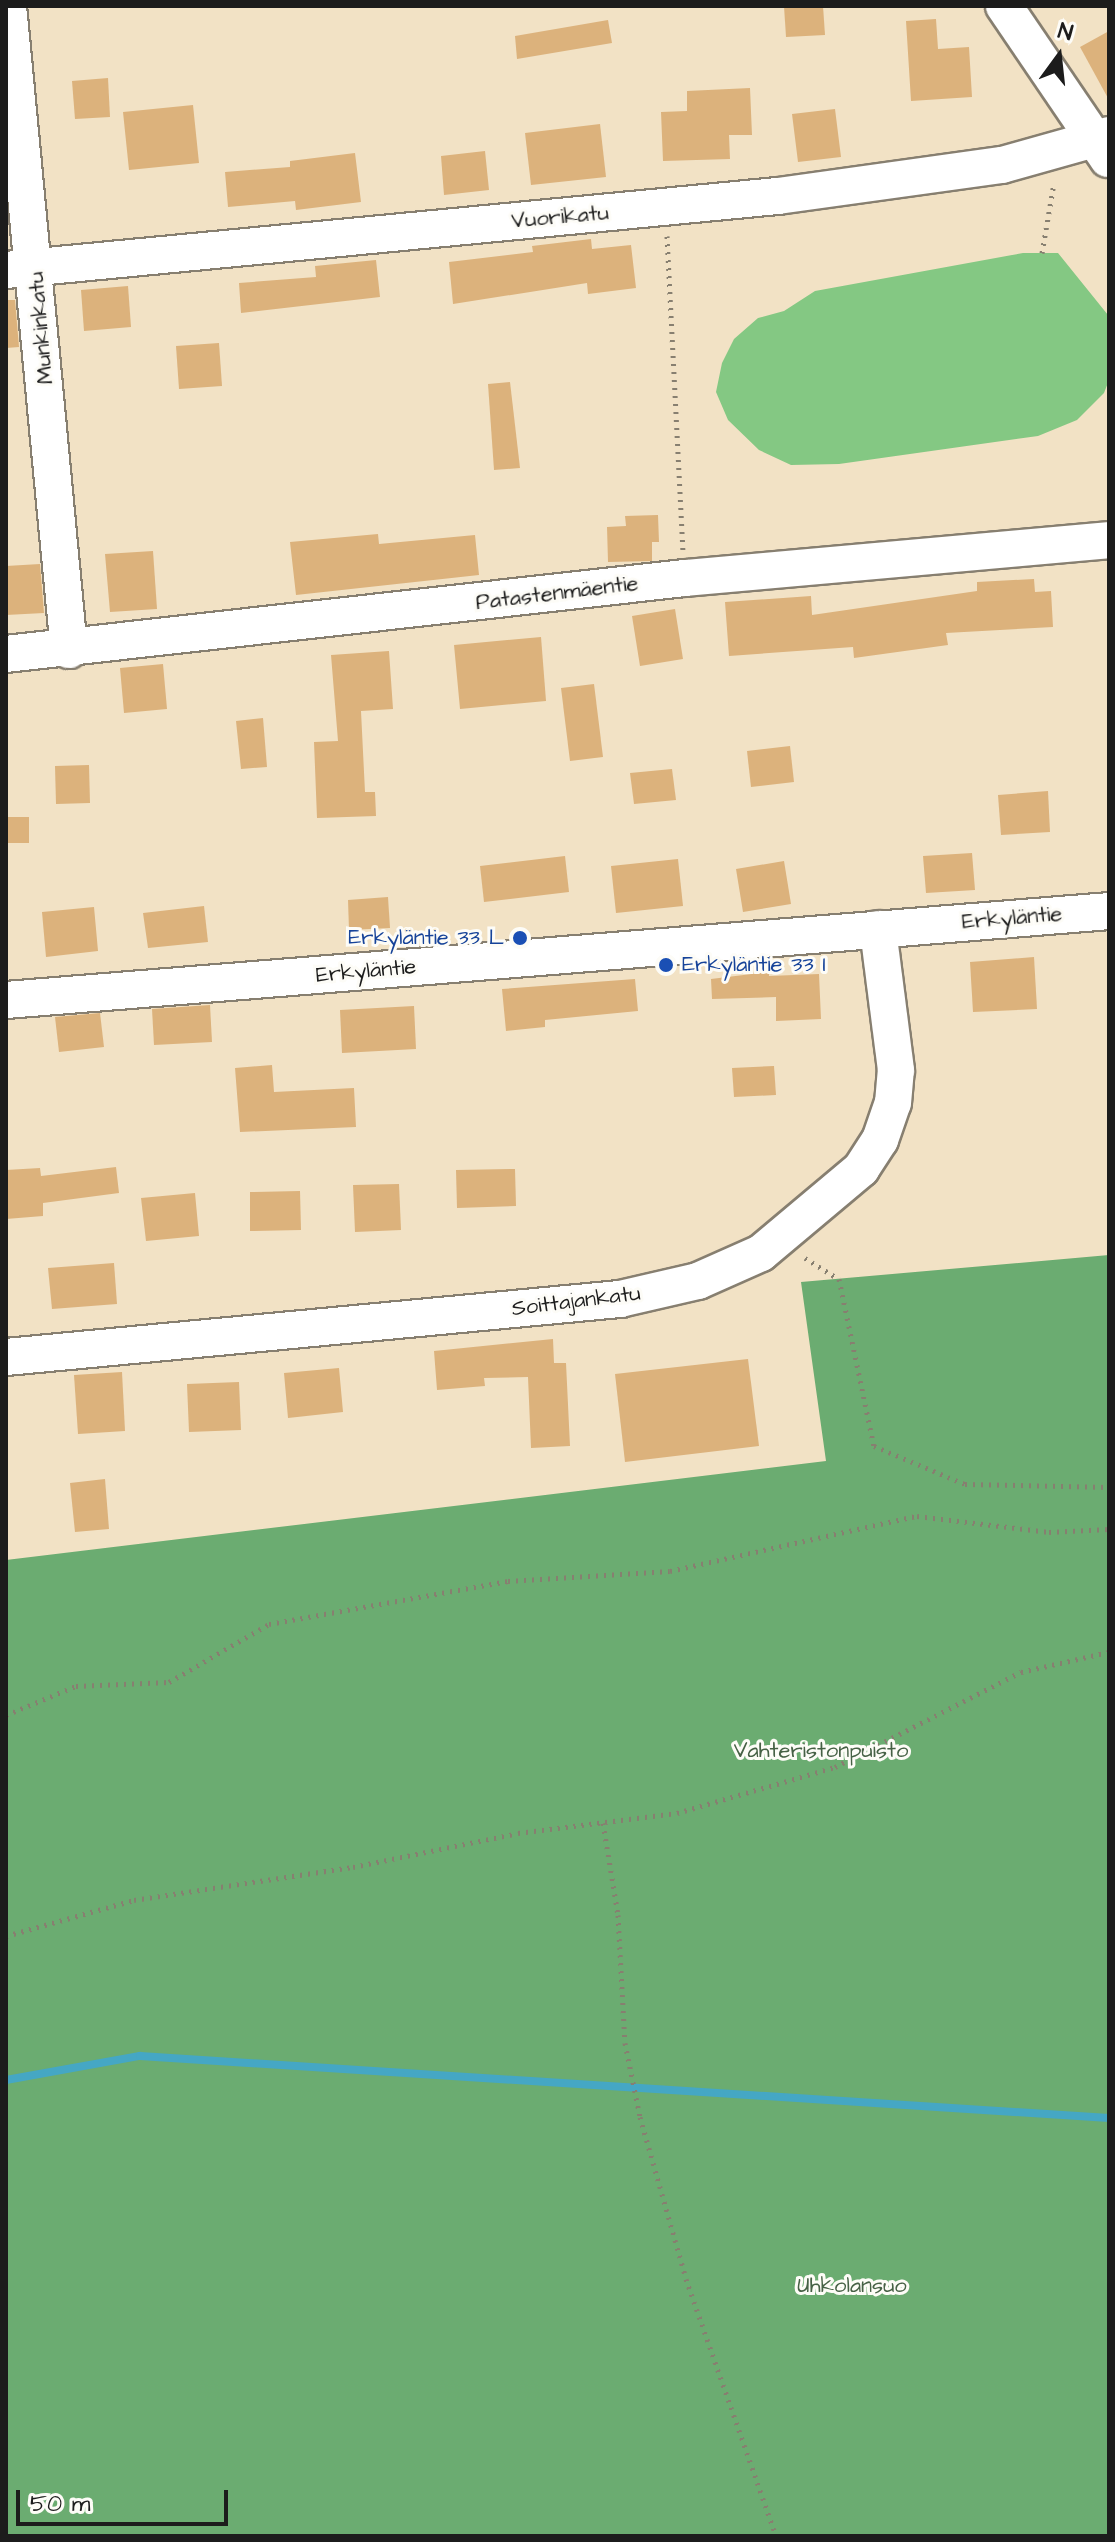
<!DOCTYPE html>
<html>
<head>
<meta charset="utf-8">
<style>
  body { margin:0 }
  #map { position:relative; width:1115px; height:2542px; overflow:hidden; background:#f2e2c5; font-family:"Architects Daughter",sans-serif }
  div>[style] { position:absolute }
  .green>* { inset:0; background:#84c883 }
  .forest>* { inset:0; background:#6bac71 }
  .stream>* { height:8px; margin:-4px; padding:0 4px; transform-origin:4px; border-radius:4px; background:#45a7c4 }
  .building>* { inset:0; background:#dcb27c }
  .path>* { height:5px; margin-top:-2.5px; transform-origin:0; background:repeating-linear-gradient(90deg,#877f70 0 2px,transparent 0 8px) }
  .roads { filter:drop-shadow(2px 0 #877f70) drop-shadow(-2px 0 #877f70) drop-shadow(0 2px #877f70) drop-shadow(0 -2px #877f70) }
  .minor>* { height:36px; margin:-18px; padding:0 18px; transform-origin:18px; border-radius:18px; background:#fff }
  .dots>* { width:22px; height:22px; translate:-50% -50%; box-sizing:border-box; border:4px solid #fdfcf7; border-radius:50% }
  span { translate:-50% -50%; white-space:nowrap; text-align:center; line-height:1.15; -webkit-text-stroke:6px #fdfcf7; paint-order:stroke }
  .street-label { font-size:22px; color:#1c1c1c }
  .transit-label { font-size:22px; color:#164399 }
  .right { translate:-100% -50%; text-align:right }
  .left { translate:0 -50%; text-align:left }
  .park-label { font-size:22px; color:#466145 }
  .frame { position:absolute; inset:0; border:8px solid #1c1c1c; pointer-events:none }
  .north { position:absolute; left:1019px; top:16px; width:80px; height:80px; -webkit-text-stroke:6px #fdfcf7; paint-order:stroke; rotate:15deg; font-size:22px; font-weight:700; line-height:32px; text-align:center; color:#1c1c1c }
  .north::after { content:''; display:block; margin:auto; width:28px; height:36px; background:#1c1c1c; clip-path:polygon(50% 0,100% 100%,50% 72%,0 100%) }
  .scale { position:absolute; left:16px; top:2490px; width:212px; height:36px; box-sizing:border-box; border:4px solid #1c1c1c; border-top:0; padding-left:10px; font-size:24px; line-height:28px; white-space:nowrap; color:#1c1c1c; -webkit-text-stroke:6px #fdfcf7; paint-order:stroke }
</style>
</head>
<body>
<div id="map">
  <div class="green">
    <i style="clip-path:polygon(1023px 253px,1058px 253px,1108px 315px,1109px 380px,1104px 393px,1077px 420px,1038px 436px,839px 464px,791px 465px,759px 450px,728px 420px,716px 392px,722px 363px,734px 339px,758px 318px,784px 311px,815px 291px)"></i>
  </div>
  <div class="forest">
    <i style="clip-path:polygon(1109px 1255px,1109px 2536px,6px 2536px,6px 1560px,826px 1461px,801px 1282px)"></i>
  </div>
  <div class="stream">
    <i style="left:6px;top:2080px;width:136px;rotate:-10.2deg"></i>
    <i style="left:140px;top:2056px;width:971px;rotate:3.66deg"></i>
  </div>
  <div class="building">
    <i style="clip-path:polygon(784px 6px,823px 6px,825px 35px,786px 37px)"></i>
    <i style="clip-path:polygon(936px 19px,938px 49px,969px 47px,972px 97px,911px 101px,906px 21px)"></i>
    <i style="clip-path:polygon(608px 20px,612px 43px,517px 59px,515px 36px)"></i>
    <i style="clip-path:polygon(1109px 31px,1109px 100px,1080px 47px)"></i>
    <i style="clip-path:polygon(108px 78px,110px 117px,75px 119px,72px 81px)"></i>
    <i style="clip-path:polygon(750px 88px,752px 135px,729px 135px,730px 159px,663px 161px,661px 112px,687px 111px,687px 91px)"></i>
    <i style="clip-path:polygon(193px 105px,199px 163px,129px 170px,123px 112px)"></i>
    <i style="clip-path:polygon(835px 109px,841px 157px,798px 162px,792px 114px)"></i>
    <i style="clip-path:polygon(600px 124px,606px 177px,531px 185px,525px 133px)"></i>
    <i style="clip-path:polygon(485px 151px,489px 190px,444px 195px,441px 156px)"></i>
    <i style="clip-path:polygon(355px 153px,361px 202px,296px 210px,295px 201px,228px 207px,225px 172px,290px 167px,290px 161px)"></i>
    <i style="clip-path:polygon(591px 239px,592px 249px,631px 245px,636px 288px,588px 294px,587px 283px,453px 304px,449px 262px,533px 252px,532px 246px)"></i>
    <i style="clip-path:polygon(376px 260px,380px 297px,241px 313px,239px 283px,316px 277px,315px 266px)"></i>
    <i style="clip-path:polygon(128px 286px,131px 327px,84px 331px,81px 290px)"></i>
    <i style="clip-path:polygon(6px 300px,15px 300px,19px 347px,6px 348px)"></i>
    <i style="clip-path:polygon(219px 343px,222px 386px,179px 389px,176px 346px)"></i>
    <i style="clip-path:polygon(510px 382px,520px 468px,494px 470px,488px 384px)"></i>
    <i style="clip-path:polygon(658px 515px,659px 542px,652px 542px,652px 561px,608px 562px,607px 527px,626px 526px,625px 516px)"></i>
    <i style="clip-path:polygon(378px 534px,379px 544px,475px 535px,479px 575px,296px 595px,290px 542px)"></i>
    <i style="clip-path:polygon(153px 551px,157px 609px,110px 612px,105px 554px)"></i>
    <i style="clip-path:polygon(40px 564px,44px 613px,6px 615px,6px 566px)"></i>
    <i style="clip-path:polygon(1034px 579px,1035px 592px,1051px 591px,1053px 627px,946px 633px,948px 645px,854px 658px,853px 647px,729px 656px,725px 602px,811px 596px,812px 615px,977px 591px,977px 582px)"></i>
    <i style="clip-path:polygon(675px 609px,683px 659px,640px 666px,632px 616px)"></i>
    <i style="clip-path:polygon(541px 637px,546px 701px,460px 709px,454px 645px)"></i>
    <i style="clip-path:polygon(389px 651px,393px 709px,361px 711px,365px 792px,375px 792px,376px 816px,317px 818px,314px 742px,338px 741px,331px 655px)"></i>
    <i style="clip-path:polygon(163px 664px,167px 709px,124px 713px,120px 668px)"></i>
    <i style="clip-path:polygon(594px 684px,603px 757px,570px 761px,561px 688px)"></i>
    <i style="clip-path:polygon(263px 718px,267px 767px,241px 769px,236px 721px)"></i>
    <i style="clip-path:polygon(790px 746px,794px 782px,751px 787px,747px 751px)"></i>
    <i style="clip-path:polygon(89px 765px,90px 803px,56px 804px,55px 766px)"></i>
    <i style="clip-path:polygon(672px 769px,676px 800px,634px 804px,630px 773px)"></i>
    <i style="clip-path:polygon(1048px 791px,1050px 832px,1001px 835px,998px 795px)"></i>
    <i style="clip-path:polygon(6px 817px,29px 817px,29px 843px,6px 843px)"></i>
    <i style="clip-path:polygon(972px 853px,975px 890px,926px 893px,923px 856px)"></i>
    <i style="clip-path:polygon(565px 856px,569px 892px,484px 902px,480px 866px)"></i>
    <i style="clip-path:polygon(678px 859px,683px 906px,616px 913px,611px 866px)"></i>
    <i style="clip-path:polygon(784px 861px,791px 904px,743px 912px,736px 869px)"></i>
    <i style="clip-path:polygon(388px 897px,390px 928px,349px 930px,348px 900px)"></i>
    <i style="clip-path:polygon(204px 906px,208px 942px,148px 948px,143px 913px)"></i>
    <i style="clip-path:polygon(94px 907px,98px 951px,46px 957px,42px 912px)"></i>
    <i style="clip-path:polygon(1034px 957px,1037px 1009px,973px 1012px,970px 962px)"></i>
    <i style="clip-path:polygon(769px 972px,769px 976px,819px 974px,821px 1019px,776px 1021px,776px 997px,712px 999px,711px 979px)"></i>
    <i style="clip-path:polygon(635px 979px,638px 1011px,545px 1020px,545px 1027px,506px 1031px,502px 989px)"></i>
    <i style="clip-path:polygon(210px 1005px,212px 1042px,154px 1045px,152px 1009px)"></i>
    <i style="clip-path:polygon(414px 1006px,416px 1049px,342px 1053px,340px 1010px)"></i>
    <i style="clip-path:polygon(100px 1013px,104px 1047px,59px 1052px,55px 1017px)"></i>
    <i style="clip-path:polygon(272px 1065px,274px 1092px,354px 1088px,356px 1127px,240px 1132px,235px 1068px)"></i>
    <i style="clip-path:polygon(774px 1066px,776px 1095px,734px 1097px,732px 1068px)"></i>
    <i style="clip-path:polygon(116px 1167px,119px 1193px,43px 1203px,43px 1216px,6px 1219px,6px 1170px,40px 1168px,41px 1176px)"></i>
    <i style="clip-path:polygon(515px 1169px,516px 1206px,457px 1208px,456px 1170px)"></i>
    <i style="clip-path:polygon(399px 1184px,401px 1230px,355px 1232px,353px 1185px)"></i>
    <i style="clip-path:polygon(300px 1191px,301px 1230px,250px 1231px,250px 1192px)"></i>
    <i style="clip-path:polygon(195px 1193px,199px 1236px,146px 1241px,141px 1198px)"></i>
    <i style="clip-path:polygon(114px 1263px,117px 1304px,52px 1309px,48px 1268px)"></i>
    <i style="clip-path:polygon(553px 1339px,554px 1363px,566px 1363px,570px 1446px,531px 1448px,528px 1377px,484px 1378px,485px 1386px,437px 1390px,434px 1351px)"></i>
    <i style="clip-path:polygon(748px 1359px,759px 1446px,625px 1462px,615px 1374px)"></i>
    <i style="clip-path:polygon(339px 1368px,343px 1412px,288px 1418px,284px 1373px)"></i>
    <i style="clip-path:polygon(122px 1372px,125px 1431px,78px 1434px,74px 1375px)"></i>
    <i style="clip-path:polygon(239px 1382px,241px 1430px,189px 1432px,187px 1384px)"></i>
    <i style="clip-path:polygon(105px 1479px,109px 1529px,75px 1532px,70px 1483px)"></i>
  </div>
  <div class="path">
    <i style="left:667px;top:236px;width:314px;rotate:87.1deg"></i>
    <i style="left:1042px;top:253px;width:71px;rotate:-80.3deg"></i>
    <i style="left:805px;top:1258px;width:40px;rotate:32deg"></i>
    <i style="left:839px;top:1279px;width:171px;rotate:78.2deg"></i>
    <i style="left:874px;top:1446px;width:99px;rotate:22.7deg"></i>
    <i style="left:965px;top:1484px;width:144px;rotate:1.2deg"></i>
    <i style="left:6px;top:1715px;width:76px;rotate:-22.5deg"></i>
    <i style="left:76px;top:1686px;width:93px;rotate:-2.5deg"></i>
    <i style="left:169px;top:1682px;width:116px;rotate:-30.1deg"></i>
    <i style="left:269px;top:1624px;width:243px;rotate:-10.2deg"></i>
    <i style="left:508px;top:1581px;width:162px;rotate:-3.5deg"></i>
    <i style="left:670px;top:1571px;width:253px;rotate:-12.6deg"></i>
    <i style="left:917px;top:1516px;width:133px;rotate:6.9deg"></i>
    <i style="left:1049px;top:1532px;width:60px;rotate:-2.9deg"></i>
    <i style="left:603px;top:1823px;width:93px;rotate:80.7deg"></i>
    <i style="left:618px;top:1915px;width:128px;rotate:86.9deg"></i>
    <i style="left:625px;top:2043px;width:76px;rotate:78.5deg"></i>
    <i style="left:640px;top:2117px;width:168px;rotate:74.1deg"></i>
    <i style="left:686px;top:2279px;width:272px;rotate:70.7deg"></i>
    <i style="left:6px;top:1936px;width:133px;rotate:-15.7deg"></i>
    <i style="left:134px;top:1900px;width:221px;rotate:-8.6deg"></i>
    <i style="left:353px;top:1867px;width:168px;rotate:-11.6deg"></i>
    <i style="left:518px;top:1833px;width:160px;rotate:-7.2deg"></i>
    <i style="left:677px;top:1813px;width:165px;rotate:-16.2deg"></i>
    <i style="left:835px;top:1767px;width:209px;rotate:-27.1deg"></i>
    <i style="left:1021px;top:1672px;width:90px;rotate:-12.8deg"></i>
  </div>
  <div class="roads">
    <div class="minor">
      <i style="left:8px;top:6px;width:647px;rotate:84.59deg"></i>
      <i style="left:1004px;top:6px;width:185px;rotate:55.8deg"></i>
      <i style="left:6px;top:270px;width:776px;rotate:-5.48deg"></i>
      <i style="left:778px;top:196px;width:226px;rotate:-7.9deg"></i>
      <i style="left:1002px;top:165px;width:111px;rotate:-15.7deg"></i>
      <i style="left:6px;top:654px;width:683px;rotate:-6.39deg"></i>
      <i style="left:685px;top:578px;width:426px;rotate:-5.1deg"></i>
      <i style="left:6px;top:1000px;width:1107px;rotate:-4.61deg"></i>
      <i style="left:6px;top:1357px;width:617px;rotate:-5.4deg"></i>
      <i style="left:620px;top:1299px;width:80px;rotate:-13deg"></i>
      <i style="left:698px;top:1281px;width:69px;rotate:-24deg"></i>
      <i style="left:761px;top:1253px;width:131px;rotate:-40deg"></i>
      <i style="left:861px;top:1169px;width:35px;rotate:-57deg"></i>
      <i style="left:880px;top:1140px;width:39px;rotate:-71deg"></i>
      <i style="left:893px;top:1103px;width:33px;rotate:-85deg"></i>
      <i style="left:896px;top:1070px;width:142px;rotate:-97.3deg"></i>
    </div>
  </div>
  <div class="dots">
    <i style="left:520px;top:938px;background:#1a4fb4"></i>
    <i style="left:666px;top:965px;background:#1a4fb4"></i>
  </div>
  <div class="street-label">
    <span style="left:560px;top:217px;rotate:-5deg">Vuorikatu</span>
    <span style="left:41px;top:328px;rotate:-95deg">Munkinkatu</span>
    <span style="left:557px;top:593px;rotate:-7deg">Patastenmäentie</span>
    <span style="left:1012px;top:918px;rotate:-5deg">Erkyläntie</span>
    <span style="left:366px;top:971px;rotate:-5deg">Erkyläntie</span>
    <span style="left:576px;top:1301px;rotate:-7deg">Soittajankatu</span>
  </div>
  <div class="transit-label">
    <span class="right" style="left:504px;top:938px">Erkyläntie 33 L</span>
    <span class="left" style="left:682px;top:965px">Erkyläntie 33 I</span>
  </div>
  <div class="park-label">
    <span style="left:821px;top:1751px">Vahteristonpuisto</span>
    <span style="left:852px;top:2286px">Uhkolansuo</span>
  </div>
  <div class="frame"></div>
  <div class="north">N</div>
  <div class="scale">50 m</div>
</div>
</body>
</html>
